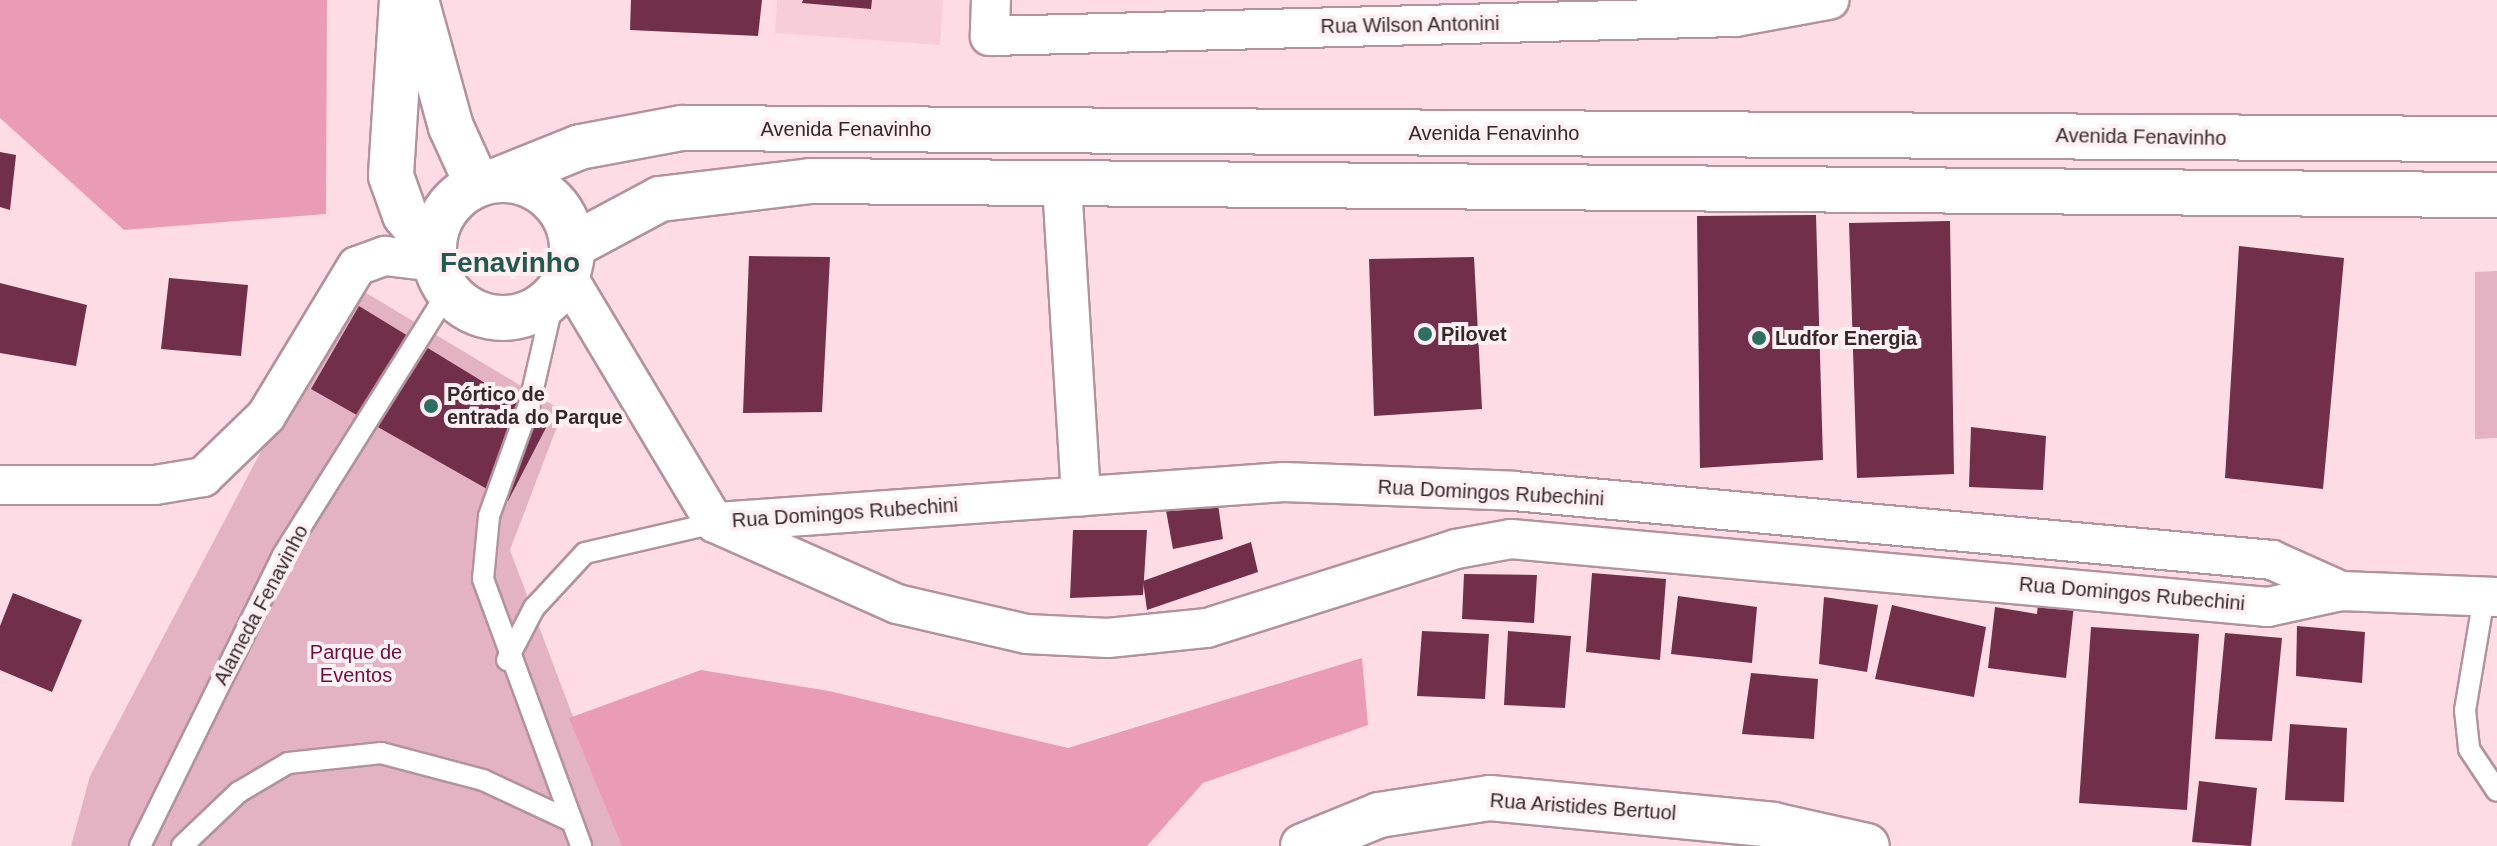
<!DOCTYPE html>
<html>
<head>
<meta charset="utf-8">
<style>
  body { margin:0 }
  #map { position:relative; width:2497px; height:846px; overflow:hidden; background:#fedce6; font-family:Helvetica,sans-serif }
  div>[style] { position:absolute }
  .built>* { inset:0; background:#f7cdda }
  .green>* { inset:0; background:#e3b3c3 }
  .forest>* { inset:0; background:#ea9cb7 }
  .building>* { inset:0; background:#722f4a }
  .roads { filter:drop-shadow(2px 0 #b3929d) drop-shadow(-2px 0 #b3929d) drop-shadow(0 2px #b3929d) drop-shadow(0 -2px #b3929d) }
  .service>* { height:20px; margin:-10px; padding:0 10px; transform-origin:10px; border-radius:10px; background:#fff }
  .minor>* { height:38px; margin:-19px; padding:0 19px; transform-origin:19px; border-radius:19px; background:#fff }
  .tertiary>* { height:44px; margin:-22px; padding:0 22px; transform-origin:22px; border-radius:22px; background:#fff }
  .tertiary>.ring { margin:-22px; padding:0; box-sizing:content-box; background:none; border:44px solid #fff; border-radius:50% }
  .secondary>* { height:44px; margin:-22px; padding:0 22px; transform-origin:22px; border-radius:22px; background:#fff }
  .dots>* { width:22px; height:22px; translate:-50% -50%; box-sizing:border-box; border:4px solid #feeff3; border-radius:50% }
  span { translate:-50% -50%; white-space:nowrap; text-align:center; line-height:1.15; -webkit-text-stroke:8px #feeff3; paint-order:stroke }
  .street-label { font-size:20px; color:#35282d }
  .poi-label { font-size:20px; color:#35282d; font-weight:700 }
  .left { translate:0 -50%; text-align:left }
  .park-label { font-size:20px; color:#6b103c }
  .district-label { font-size:28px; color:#24594e; font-weight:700 }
</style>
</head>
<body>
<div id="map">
  <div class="built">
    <i style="clip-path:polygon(777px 0,943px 0,940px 45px,775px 33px)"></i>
  </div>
  <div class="green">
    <i style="clip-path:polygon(2497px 271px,2497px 438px,2475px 439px,2475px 272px)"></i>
    <i style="clip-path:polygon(358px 288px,563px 411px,510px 550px,622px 846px,71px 846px,90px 776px,268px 438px)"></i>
  </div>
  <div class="forest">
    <i style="clip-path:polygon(0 0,327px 0,326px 214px,124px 230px,0 118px)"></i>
    <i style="clip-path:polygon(1362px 658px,1368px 725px,1203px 783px,1147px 846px,622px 846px,569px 718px,701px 670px,829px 691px,1068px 748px)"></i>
  </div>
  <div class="building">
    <i style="clip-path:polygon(631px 0,762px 0,758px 36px,630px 30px)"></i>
    <i style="clip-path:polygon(803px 0,872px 0,871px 9px,802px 3px)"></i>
    <i style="clip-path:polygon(0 152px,16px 155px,10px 210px,0 207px)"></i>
    <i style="clip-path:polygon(1816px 215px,1823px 460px,1700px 468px,1697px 216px)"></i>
    <i style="clip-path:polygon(1950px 221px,1954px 474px,1857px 478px,1849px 223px)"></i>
    <i style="clip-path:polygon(2239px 246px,2344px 258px,2323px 489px,2225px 478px)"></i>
    <i style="clip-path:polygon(749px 256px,830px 257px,822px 412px,743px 413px)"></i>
    <i style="clip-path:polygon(1474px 257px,1482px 409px,1374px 416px,1369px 259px)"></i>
    <i style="clip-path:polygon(169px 278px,248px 285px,241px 356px,161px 349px)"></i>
    <i style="clip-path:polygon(0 283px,87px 305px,76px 366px,0 353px)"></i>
    <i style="clip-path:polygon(359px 306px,549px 422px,508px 501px,311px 389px)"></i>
    <i style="clip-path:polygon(1971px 427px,2046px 436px,2043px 490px,1969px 487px)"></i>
    <i style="clip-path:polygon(1217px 497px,1223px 539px,1173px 549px,1165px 505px)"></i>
    <i style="clip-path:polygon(1073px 530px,1147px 530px,1143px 595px,1070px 598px)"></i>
    <i style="clip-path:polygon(1251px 542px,1258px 572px,1147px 610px,1143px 581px)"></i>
    <i style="clip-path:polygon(1592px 573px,1666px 579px,1660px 660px,1586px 652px)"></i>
    <i style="clip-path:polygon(1464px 574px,1537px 575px,1534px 623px,1462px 619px)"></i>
    <i style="clip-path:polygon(2039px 592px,2075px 596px,2066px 678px,1988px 668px,1995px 607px,2037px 614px)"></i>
    <i style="clip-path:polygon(13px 593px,82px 620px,52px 692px,0 670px,0 626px)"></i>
    <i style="clip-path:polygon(1678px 596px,1757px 607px,1752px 663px,1671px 654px)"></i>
    <i style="clip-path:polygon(1824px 597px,1878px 605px,1867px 672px,1819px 664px)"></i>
    <i style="clip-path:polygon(1892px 605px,1986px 627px,1974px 697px,1875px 679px)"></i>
    <i style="clip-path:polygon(2297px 626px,2365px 632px,2362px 683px,2296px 676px)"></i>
    <i style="clip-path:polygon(2091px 627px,2199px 634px,2187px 810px,2079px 803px)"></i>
    <i style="clip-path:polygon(1422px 631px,1489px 634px,1485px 699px,1417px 696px)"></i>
    <i style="clip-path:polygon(1508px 631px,1571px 636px,1565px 708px,1504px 705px)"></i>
    <i style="clip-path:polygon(2225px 633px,2282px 638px,2272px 741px,2215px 739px)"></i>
    <i style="clip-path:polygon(1751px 673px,1818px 679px,1814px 739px,1742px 734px)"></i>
    <i style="clip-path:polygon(2290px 724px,2347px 728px,2344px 802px,2285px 800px)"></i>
    <i style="clip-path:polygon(2199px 781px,2257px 788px,2251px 846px,2192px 842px)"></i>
  </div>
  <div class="roads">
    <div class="service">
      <i style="left:554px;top:297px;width:108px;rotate:102.9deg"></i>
      <i style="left:530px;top:402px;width:121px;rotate:109.8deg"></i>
      <i style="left:489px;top:516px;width:63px;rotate:95.4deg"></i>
      <i style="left:483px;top:579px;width:284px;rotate:69.8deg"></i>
      <i style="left:2484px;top:597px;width:115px;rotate:99.5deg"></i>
      <i style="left:2465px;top:710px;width:39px;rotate:84deg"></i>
      <i style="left:2469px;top:749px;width:50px;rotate:56.3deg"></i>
      <i style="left:507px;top:660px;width:59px;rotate:-62.6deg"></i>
      <i style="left:534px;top:608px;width:75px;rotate:-47.2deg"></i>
      <i style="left:585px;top:553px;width:133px;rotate:-13deg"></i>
      <i style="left:140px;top:846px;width:324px;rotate:-63.8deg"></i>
      <i style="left:283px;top:555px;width:310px;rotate:-57.9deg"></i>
      <i style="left:182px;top:846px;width:79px;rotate:-43.5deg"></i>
      <i style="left:239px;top:792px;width:57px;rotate:-30.6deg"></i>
      <i style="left:288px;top:763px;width:94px;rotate:-6.1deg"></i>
      <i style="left:381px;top:753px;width:106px;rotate:14.8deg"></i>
      <i style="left:483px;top:780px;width:97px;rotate:25deg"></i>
    </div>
    <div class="minor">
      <i style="left:991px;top:0;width:36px;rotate:92deg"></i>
      <i style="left:990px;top:36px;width:746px;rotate:-1.46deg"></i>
      <i style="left:1736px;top:17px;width:95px;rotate:-10.4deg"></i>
      <i style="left:1062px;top:185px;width:312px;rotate:86.5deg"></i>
      <i style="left:567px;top:276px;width:288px;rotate:59.1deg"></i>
      <i style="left:0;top:485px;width:155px"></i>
      <i style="left:155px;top:485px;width:49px;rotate:-9.5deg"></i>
      <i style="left:203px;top:477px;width:88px;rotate:-44.1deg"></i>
      <i style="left:266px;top:416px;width:175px;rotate:-58.8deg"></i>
      <i style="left:357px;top:266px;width:30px;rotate:-20deg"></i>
      <i style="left:385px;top:256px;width:50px;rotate:6.8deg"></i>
      <i style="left:718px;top:522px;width:567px;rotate:-4.04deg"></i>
      <i style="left:1284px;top:482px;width:230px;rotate:2.2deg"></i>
      <i style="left:1514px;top:491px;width:761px;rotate:5.2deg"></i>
      <i style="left:2272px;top:560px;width:76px;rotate:24.2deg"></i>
      <i style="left:715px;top:523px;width:199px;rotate:24deg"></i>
      <i style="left:897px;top:604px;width:133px;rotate:13deg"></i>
      <i style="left:1027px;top:634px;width:81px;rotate:2.8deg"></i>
      <i style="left:1108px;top:638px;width:100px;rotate:-5.8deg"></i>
      <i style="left:1207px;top:628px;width:261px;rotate:-17.6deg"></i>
      <i style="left:1456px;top:549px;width:56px;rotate:-10.3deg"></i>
      <i style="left:1511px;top:539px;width:760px;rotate:5.13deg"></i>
      <i style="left:2268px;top:607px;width:75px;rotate:-12.4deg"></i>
      <i style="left:2341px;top:591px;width:156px;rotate:2.2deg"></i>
    </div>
    <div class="tertiary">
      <i style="left:402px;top:0;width:176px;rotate:93.6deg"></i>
      <i style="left:391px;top:176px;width:41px;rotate:70.3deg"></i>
      <i style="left:405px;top:215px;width:45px;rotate:50.4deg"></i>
      <i style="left:416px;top:0;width:132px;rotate:74.6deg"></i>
      <i style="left:451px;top:127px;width:63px;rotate:65.5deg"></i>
      <i style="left:498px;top:180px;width:88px;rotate:-21.9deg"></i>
      <i style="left:580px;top:147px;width:104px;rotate:-10.6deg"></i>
      <i style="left:682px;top:128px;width:1815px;rotate:0.35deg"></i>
      <i class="ring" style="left:434px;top:180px;width:94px;height:94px"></i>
      <i style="left:572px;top:246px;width:100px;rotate:-28.1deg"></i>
      <i style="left:660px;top:199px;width:151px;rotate:-6.8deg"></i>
      <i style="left:810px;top:181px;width:1687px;rotate:0.48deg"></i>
    </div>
    <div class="secondary">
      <i style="left:1303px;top:846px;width:82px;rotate:-22.2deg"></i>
      <i style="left:1379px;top:815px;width:112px;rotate:-8.7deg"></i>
      <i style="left:1490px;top:798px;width:284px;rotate:5.4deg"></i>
      <i style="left:1773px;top:825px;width:96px;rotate:12.6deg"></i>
    </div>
  </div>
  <div class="dots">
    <i style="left:1425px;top:334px;background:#2d7062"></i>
    <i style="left:1759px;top:338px;background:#2d7062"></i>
    <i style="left:431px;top:406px;background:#2d7062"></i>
  </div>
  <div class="street-label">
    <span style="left:1410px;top:25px;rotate:-1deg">Rua Wilson Antonini</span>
    <span style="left:846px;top:129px">Avenida Fenavinho</span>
    <span style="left:1494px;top:133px">Avenida Fenavinho</span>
    <span style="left:2141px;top:137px;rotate:1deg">Avenida Fenavinho</span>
    <span style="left:1491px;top:493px;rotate:3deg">Rua Domingos Rubechini</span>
    <span style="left:845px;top:513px;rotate:-4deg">Rua Domingos Rubechini</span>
    <span style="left:2132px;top:594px;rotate:5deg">Rua Domingos Rubechini</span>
    <span style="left:261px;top:605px;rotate:-62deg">Alameda Fenavinho</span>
    <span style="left:1583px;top:807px;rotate:4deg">Rua Aristides Bertuol</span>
  </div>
  <div class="poi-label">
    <span class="left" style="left:1441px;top:334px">Pilovet</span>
    <span class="left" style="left:1775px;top:338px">Ludfor Energia</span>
    <span class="left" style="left:447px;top:406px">Pórtico de<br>entrada do Parque</span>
  </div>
  <div class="park-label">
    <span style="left:356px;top:664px">Parque de<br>Eventos</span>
  </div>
  <div class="district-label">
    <span style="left:510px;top:263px">Fenavinho</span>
  </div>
</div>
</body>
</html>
